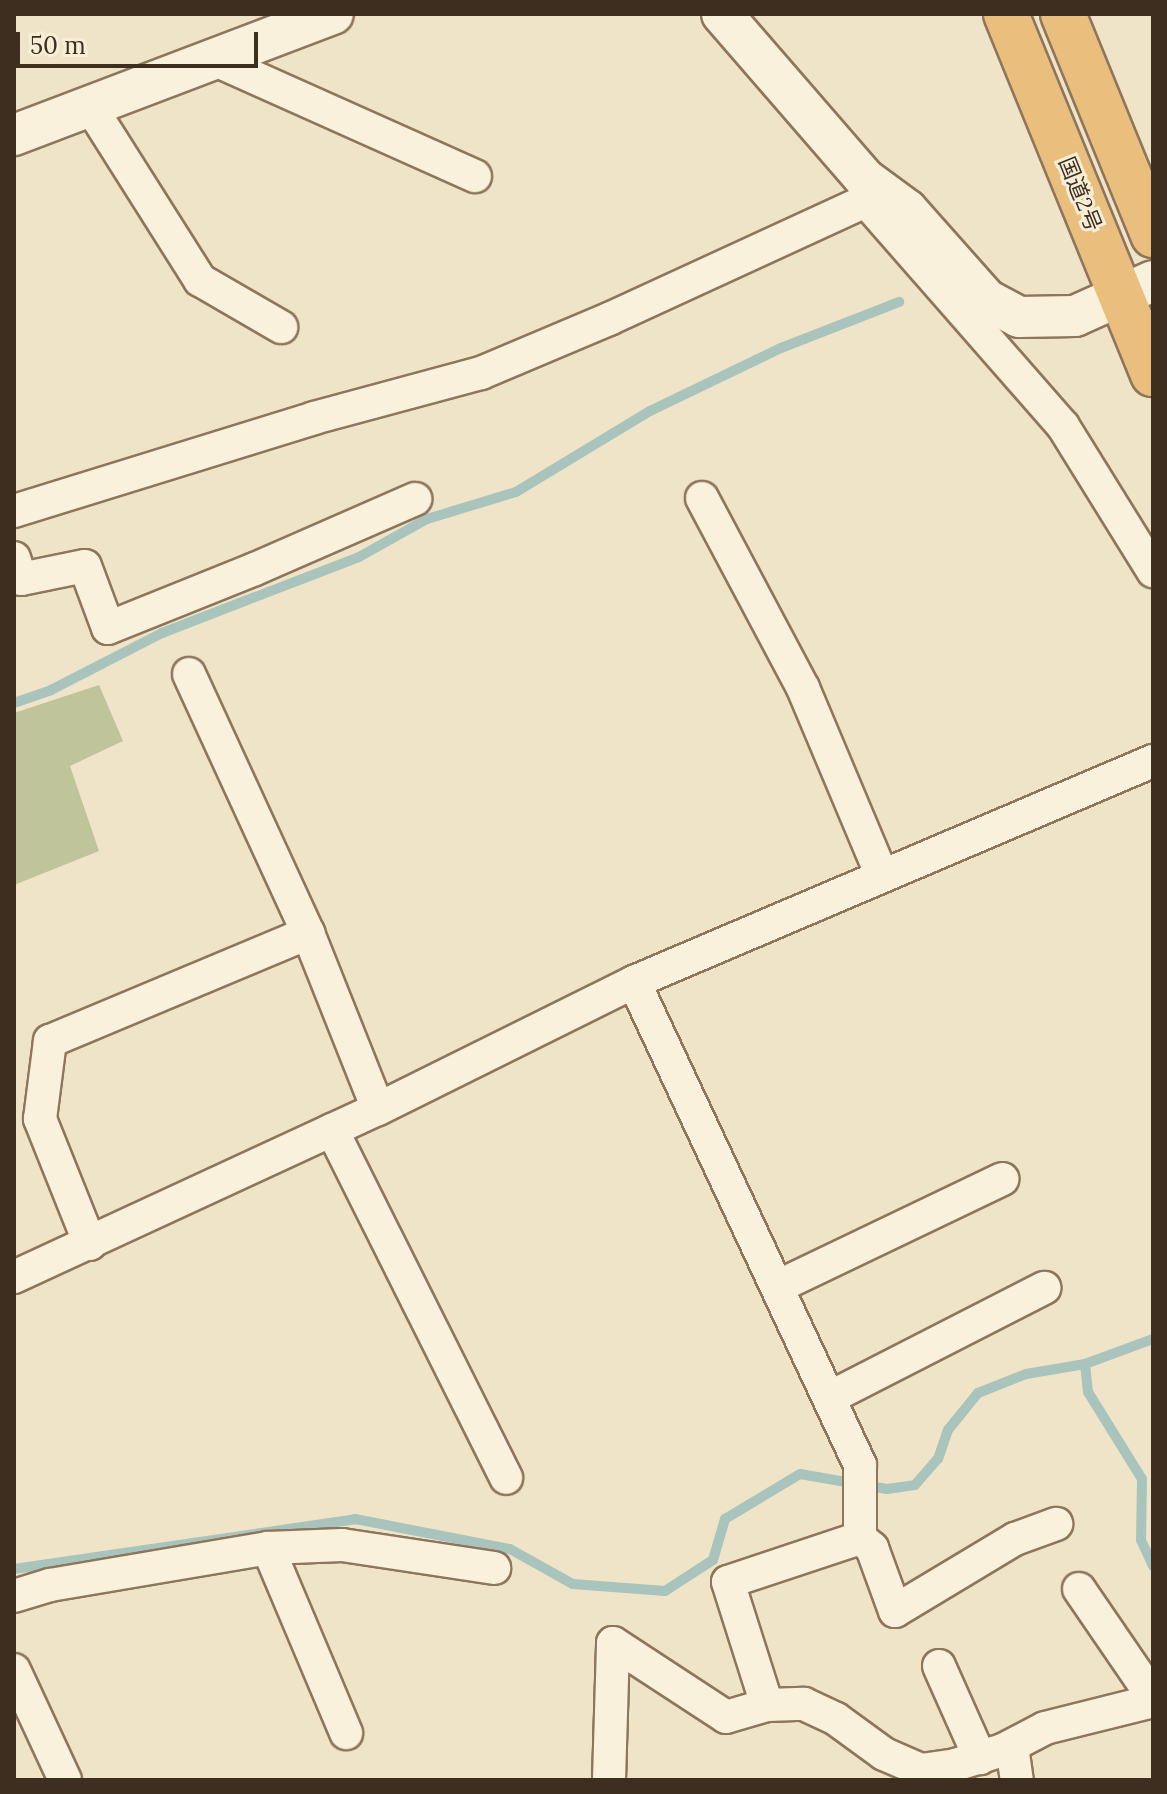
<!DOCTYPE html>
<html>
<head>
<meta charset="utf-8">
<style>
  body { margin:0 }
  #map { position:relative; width:1167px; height:1794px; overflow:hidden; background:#f0e4c8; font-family:Lora,"Noto Sans JP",serif }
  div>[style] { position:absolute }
  .cemetery>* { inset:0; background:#bfc49a }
  .stream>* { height:10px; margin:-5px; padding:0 5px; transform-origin:5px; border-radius:5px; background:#a9c4bc }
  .roads { filter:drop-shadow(2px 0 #8d765c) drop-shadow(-2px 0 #8d765c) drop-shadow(0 2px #8d765c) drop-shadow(0 -2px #8d765c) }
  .minor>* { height:32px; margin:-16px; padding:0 16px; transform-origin:16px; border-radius:16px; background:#faf1dc }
  .tertiary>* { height:40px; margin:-20px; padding:0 20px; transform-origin:20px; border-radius:20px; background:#faf1dc }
  .trunk>* { height:44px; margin:-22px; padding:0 22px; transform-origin:22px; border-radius:22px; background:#eabe7c }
  span { translate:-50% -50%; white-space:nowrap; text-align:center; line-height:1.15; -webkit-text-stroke:6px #f7eed8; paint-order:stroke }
  .street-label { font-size:22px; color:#3d2e20 }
  .frame { position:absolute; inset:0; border:16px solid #3d2e20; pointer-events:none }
  .scale { position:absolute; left:16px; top:32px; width:242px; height:36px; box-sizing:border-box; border:4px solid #3d2e20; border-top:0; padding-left:10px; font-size:24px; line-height:28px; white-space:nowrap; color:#3d2e20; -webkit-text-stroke:6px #f7eed8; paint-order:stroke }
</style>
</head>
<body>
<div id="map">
  <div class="cemetery">
    <i style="clip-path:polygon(99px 685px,123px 741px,70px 766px,99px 851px,14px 885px,14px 713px)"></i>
  </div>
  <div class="stream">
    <i style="left:14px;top:703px;width:39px;rotate:-19deg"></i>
    <i style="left:51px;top:690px;width:125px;rotate:-27.2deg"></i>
    <i style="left:162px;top:633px;width:211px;rotate:-21.1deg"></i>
    <i style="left:359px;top:557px;width:78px;rotate:-29.2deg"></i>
    <i style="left:427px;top:519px;width:93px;rotate:-16.9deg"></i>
    <i style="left:516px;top:492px;width:157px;rotate:-31.2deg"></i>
    <i style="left:650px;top:411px;width:145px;rotate:-25.7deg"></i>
    <i style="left:781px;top:348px;width:127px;rotate:-21.3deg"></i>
    <i style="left:1085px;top:1364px;width:28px;rotate:84deg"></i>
    <i style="left:1088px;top:1392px;width:102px;rotate:58.2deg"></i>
    <i style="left:1142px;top:1479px;width:61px;rotate:90.9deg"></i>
    <i style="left:1141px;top:1540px;width:29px;rotate:65deg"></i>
    <i style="left:14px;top:1569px;width:345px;rotate:-8.3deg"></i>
    <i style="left:355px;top:1519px;width:158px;rotate:11deg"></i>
    <i style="left:510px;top:1549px;width:72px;rotate:29.1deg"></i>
    <i style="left:573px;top:1584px;width:92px;rotate:4.4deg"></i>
    <i style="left:665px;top:1591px;width:57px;rotate:-32.9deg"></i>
    <i style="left:713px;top:1560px;width:43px;rotate:-73.7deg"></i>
    <i style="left:725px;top:1519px;width:87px;rotate:-31deg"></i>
    <i style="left:800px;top:1474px;width:88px;rotate:9.8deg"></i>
    <i style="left:887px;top:1489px;width:28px;rotate:-8deg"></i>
    <i style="left:915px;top:1485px;width:35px;rotate:-49deg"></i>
    <i style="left:938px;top:1459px;width:31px;rotate:-71deg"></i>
    <i style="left:948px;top:1430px;width:48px;rotate:-51deg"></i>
    <i style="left:978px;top:1393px;width:52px;rotate:-21.6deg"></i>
    <i style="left:1026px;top:1374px;width:60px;rotate:-9.6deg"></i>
    <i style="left:1085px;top:1364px;width:72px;rotate:-20.2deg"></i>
  </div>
  <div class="roads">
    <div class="minor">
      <i style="left:213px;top:59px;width:287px;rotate:24.1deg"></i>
      <i style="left:90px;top:106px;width:206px;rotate:57.7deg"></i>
      <i style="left:200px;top:280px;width:94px;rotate:30.1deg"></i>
      <i style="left:866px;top:201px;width:299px;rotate:48.8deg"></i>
      <i style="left:1063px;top:426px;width:171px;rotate:58.2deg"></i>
      <i style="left:702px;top:498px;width:215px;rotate:62deg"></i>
      <i style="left:803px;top:688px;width:204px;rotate:67.2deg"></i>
      <i style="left:14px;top:511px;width:314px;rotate:-17.2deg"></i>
      <i style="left:314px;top:418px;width:173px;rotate:-15.1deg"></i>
      <i style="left:481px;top:373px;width:139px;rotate:-22.9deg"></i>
      <i style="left:609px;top:319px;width:283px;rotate:-24.7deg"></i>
      <i style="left:866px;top:201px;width:22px;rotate:-93deg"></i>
      <i style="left:14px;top:558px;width:22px;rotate:72deg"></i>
      <i style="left:21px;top:579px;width:65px;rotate:-11.5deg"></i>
      <i style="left:85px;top:566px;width:66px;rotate:69.6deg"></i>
      <i style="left:108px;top:628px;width:158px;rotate:-21.9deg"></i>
      <i style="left:255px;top:569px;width:175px;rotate:-23.6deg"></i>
      <i style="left:189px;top:674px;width:285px;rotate:65.3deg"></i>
      <i style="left:308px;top:933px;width:189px;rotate:68.3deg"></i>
      <i style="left:634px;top:982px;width:533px;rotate:64.92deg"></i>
      <i style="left:860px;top:1465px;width:73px;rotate:90deg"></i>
      <i style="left:860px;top:1538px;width:139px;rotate:161.6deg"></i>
      <i style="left:728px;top:1582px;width:129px;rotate:72.4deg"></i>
      <i style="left:332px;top:1130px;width:389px;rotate:63.4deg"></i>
      <i style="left:90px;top:1244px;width:135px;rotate:-111.8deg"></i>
      <i style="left:40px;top:1119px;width:79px;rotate:-82.7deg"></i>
      <i style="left:50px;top:1041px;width:280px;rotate:-22.7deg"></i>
      <i style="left:14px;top:1277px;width:401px;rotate:-24.8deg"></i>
      <i style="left:378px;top:1109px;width:286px;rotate:-26.4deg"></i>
      <i style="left:634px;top:982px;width:564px;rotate:-23.07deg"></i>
      <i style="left:777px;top:1287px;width:250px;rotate:-25.6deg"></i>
      <i style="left:829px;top:1398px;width:242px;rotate:-27.1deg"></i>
      <i style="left:860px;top:1538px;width:16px;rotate:40deg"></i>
      <i style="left:872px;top:1548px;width:67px;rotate:69.9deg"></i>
      <i style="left:895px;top:1611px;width:140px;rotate:-31deg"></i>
      <i style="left:1015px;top:1539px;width:44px;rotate:-20.1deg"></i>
      <i style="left:268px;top:1548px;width:201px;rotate:67.1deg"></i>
      <i style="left:1079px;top:1589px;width:131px;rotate:55.6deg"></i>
      <i style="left:14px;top:1596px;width:38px;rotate:-17deg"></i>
      <i style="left:50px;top:1585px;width:221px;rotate:-9.6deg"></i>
      <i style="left:268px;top:1548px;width:74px;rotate:-2.3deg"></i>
      <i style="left:342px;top:1545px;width:154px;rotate:8.6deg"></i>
      <i style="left:613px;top:1643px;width:135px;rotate:33.2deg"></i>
      <i style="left:726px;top:1717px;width:43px;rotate:-16.3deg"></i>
      <i style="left:767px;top:1705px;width:37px;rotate:-2deg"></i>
      <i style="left:804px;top:1704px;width:35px;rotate:25deg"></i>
      <i style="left:836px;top:1719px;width:59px;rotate:36.1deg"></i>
      <i style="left:884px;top:1754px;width:40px;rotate:23.4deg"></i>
      <i style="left:921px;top:1770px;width:34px;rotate:-8deg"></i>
      <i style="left:955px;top:1765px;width:50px;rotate:-17.4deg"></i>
      <i style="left:1003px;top:1750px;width:47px;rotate:-27.6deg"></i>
      <i style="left:1045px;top:1728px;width:111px;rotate:-14deg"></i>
      <i style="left:939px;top:1666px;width:101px;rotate:66deg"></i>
      <i style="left:14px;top:1670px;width:121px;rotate:65.1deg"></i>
      <i style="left:1012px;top:1746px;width:34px;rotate:82deg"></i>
      <i style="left:609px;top:1780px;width:137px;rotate:-88.3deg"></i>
    </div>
    <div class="tertiary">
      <i style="left:722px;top:14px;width:218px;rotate:49.1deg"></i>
      <i style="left:865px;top:179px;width:52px;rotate:36.4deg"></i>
      <i style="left:907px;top:210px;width:120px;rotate:48.4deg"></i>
      <i style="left:987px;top:300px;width:36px;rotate:28deg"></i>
      <i style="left:1019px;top:317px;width:56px;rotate:-1deg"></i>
      <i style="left:1075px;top:316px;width:85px;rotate:-24.2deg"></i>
      <i style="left:14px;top:135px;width:341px;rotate:-20.8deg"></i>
    </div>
    <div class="trunk">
      <i style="left:1006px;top:14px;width:389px;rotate:67.8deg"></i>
      <i style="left:1063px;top:14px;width:239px;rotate:67.8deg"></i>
    </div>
  </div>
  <div class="street-label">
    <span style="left:1080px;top:194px;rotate:68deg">国道2号</span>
  </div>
  <div class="frame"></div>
  <div class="scale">50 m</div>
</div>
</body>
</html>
